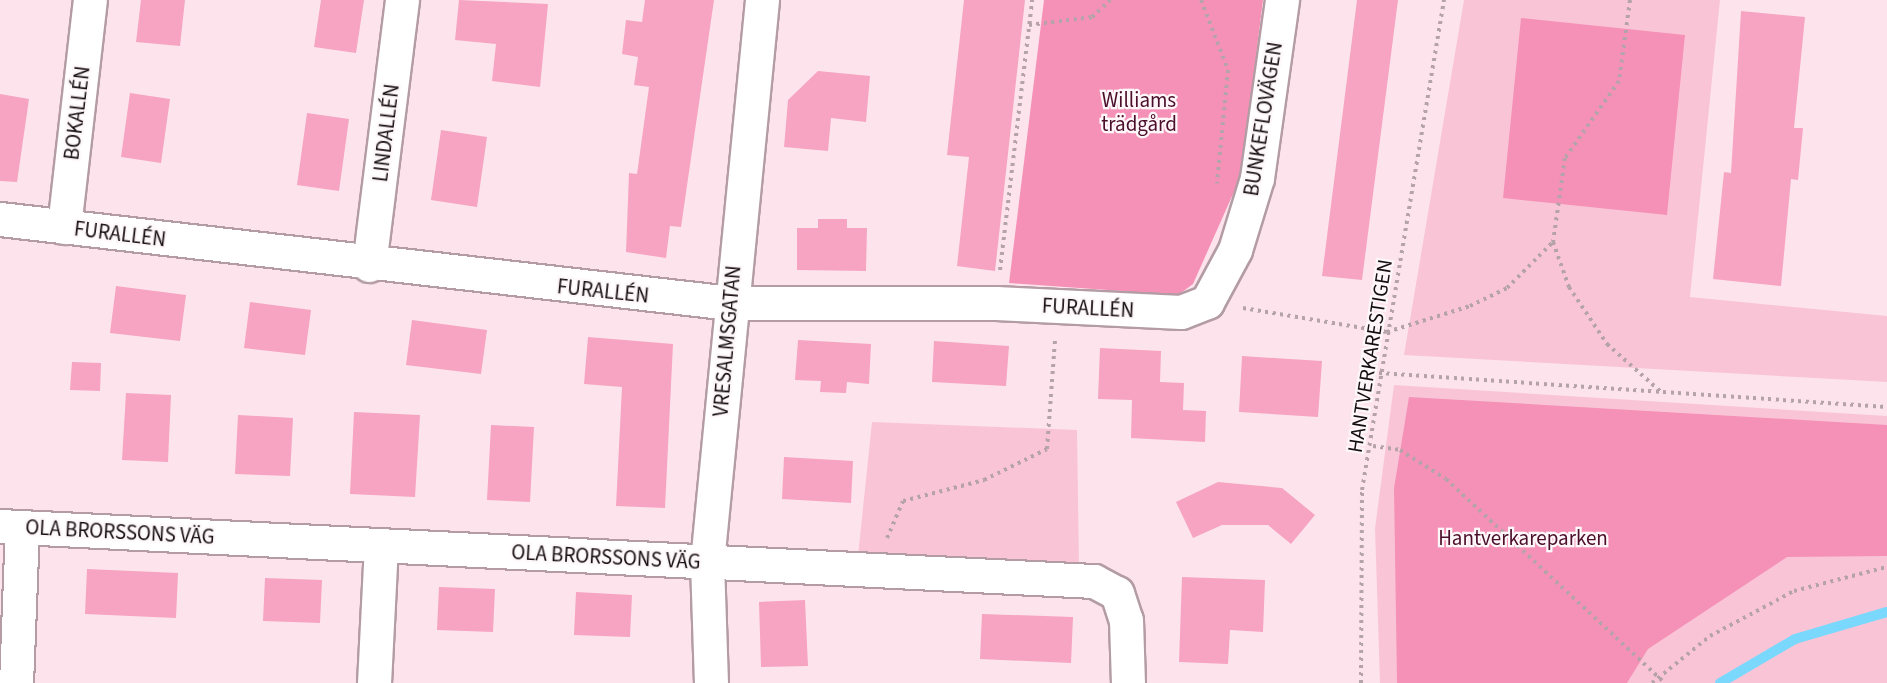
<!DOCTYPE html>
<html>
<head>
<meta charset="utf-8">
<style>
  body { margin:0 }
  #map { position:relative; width:1887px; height:683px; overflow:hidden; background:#fde4ec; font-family:"Source Sans 3",sans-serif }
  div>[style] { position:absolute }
  .green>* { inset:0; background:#f9c5d6 }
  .forest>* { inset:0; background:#f591b6 }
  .stream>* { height:10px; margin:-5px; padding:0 5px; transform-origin:5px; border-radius:5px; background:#7ad8fd }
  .building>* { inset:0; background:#f6a4c1 }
  .path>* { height:4px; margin-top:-2px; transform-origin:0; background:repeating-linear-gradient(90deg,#b6a3a9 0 3px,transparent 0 7.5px) }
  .roads { filter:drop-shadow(2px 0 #b39ca3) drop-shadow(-2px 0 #b39ca3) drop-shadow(0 2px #b39ca3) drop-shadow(0 -2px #b39ca3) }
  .street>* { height:33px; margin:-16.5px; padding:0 16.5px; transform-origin:16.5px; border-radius:16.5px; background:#fff }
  span { translate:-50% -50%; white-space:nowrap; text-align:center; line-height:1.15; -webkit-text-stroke:4.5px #fdf7f9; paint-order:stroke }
  .park-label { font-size:21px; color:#4c0f2b }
  .street-label { font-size:21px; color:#150d10 }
</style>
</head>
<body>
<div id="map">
  <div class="green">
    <i style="clip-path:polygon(1464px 0,1720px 0,1690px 297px,1887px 316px,1887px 382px,1404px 355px)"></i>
    <i style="clip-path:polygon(1394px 385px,1887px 416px,1887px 683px,1380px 683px,1375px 528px)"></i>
    <i style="clip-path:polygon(872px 422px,1077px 430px,1079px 565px,858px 556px)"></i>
  </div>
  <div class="forest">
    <i style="clip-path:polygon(1044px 0,1263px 0,1241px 176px,1193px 284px,1178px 295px,1009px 283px)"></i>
    <i style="clip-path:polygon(1521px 18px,1685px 35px,1667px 215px,1503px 198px)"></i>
    <i style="clip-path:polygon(1409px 397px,1887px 425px,1887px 556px,1787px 557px,1648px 649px,1627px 683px,1397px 683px,1394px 488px)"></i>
  </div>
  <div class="stream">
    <i style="left:1720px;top:683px;width:87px;rotate:-30.4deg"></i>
    <i style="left:1795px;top:639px;width:96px;rotate:-16.4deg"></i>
  </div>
  <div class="building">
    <i style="clip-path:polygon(141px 0,185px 0,180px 46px,136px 42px)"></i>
    <i style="clip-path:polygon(321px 0,364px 0,356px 53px,314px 47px)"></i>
    <i style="clip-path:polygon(459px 0,548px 4px,540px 87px,492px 81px,496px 44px,455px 40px)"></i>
    <i style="clip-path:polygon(645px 0,714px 0,681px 227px,670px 226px,666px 258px,626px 252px,629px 173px,637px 174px,649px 87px,634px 85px,638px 57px,622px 54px,626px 20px,642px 22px)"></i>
    <i style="clip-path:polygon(964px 0,1025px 0,995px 271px,957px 266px,969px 157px,947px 155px)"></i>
    <i style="clip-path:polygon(1357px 0,1398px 0,1362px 280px,1322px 276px)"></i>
    <i style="clip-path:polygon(1741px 11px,1805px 17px,1794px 128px,1803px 128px,1798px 180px,1791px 179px,1781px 286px,1713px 279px,1724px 172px,1731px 173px)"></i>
    <i style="clip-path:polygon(818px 71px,870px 76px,866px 122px,831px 118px,828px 151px,784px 147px,788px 100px)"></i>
    <i style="clip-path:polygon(130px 93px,170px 99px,161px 163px,121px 157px)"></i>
    <i style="clip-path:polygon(0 94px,29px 99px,17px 182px,0 181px)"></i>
    <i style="clip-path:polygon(307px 113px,349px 119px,339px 191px,297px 185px)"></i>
    <i style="clip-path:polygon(441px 130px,487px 137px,477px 207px,431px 200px)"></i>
    <i style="clip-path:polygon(818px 219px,847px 219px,847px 228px,867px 228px,866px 271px,797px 270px,797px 228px,818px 228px)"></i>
    <i style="clip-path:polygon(116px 286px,186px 295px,180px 341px,110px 333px)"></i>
    <i style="clip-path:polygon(250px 302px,311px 310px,305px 355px,244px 348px)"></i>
    <i style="clip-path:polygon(412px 320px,487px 330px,481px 374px,406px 365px)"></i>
    <i style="clip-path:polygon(588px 337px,673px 344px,665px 508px,616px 506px,622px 387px,584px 384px)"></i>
    <i style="clip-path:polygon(798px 340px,871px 344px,869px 384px,847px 382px,846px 393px,820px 392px,821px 381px,795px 380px)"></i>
    <i style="clip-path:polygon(934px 341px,1009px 346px,1006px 386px,932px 382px)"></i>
    <i style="clip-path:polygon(1100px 348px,1161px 351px,1160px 382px,1184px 383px,1183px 410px,1206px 411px,1205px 442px,1131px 438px,1132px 400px,1098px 399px)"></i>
    <i style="clip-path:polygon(1242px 356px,1322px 361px,1318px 417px,1239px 412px)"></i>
    <i style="clip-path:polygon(72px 362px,101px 363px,100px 391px,70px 390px)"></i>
    <i style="clip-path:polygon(126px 393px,171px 395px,168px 462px,122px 460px)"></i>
    <i style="clip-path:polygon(354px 412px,420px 415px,415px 497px,350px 494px)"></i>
    <i style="clip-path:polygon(238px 415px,293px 418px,290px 476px,235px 474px)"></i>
    <i style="clip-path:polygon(491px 425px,534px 427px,530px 502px,487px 500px)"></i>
    <i style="clip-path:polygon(784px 457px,853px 461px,851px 503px,782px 499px)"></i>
    <i style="clip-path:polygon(1218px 482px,1282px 488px,1315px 515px,1291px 544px,1268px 525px,1222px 525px,1193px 538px,1176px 502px)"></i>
    <i style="clip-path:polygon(87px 569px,178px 573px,176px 618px,85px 614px)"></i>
    <i style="clip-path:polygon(1182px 577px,1265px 580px,1263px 632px,1230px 630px,1228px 664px,1179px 662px)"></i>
    <i style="clip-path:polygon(265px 578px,322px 580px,320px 623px,263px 621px)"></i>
    <i style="clip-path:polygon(439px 587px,495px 589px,493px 632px,437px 630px)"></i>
    <i style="clip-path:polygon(576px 592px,632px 595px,630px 637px,574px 635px)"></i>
    <i style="clip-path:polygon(805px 600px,808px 666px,761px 667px,759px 602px)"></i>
    <i style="clip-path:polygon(982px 614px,1073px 617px,1071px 663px,980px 659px)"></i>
  </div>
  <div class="path">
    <i style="left:1201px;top:0;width:75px;rotate:68.9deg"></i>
    <i style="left:1228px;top:70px;width:114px;rotate:95.6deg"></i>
    <i style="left:1630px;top:0;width:82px;rotate:97.7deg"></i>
    <i style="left:1619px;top:81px;width:94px;rotate:125deg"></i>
    <i style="left:1565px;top:158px;width:85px;rotate:98.1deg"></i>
    <i style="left:1553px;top:242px;width:48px;rotate:70.4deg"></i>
    <i style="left:1569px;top:287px;width:69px;rotate:56.3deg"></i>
    <i style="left:1607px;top:344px;width:72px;rotate:41.6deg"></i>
    <i style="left:1029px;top:25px;width:64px;rotate:-7.2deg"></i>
    <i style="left:1092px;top:17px;width:25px;rotate:-43deg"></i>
    <i style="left:1000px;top:270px;width:272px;rotate:-83.2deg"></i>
    <i style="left:1243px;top:308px;width:146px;rotate:9.5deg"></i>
    <i style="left:1387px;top:332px;width:87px;rotate:-17.4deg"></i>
    <i style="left:1470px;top:306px;width:41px;rotate:-25.9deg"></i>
    <i style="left:1507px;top:288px;width:65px;rotate:-45deg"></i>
    <i style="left:1379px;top:373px;width:509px;rotate:3.83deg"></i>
    <i style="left:1373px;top:446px;width:27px;rotate:8deg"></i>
    <i style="left:1400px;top:450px;width:54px;rotate:32.2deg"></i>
    <i style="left:1446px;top:479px;width:299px;rotate:43deg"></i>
    <i style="left:887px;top:538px;width:40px;rotate:-66.6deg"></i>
    <i style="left:903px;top:501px;width:84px;rotate:-14.5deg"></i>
    <i style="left:984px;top:480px;width:70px;rotate:-26.2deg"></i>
    <i style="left:1047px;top:449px;width:110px;rotate:-85.8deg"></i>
    <i style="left:1361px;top:683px;width:193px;rotate:-89.7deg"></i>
    <i style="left:1362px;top:490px;width:497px;rotate:-80.5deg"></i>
    <i style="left:1652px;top:683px;width:75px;rotate:-39deg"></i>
    <i style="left:1710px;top:636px;width:95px;rotate:-28.2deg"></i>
    <i style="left:1794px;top:591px;width:96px;rotate:-14.5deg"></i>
  </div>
  <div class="roads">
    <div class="street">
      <i style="left:0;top:219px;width:735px;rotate:6.56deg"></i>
      <i style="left:730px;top:303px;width:266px"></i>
      <i style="left:996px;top:303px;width:185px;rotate:2.8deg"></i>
      <i style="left:1181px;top:312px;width:28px;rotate:-21deg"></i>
      <i style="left:1207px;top:302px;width:59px;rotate:-61.7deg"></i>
      <i style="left:1235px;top:250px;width:75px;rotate:-73deg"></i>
      <i style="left:1257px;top:178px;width:180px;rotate:-82deg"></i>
      <i style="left:64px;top:227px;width:228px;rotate:-83.5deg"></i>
      <i style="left:369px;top:265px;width:267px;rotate:-82.9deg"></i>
      <i style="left:0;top:526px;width:1095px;rotate:2.88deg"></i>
      <i style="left:1094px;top:581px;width:26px;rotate:28deg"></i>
      <i style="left:1117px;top:593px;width:28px;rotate:72deg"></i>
      <i style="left:1126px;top:620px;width:63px;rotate:88.2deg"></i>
      <i style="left:16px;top:683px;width:156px;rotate:-87.8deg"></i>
      <i style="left:374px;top:683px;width:138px;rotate:-87.1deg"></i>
      <i style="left:711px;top:683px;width:121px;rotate:-91.9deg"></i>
      <i style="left:707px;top:562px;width:565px;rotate:-84.41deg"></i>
    </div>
  </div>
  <div class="park-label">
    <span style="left:1139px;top:112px">Williams<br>trädgård</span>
    <span style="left:1523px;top:538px">Hantverkareparken</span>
  </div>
  <div class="street-label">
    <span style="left:77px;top:113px;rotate:-83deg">BOKALLÉN</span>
    <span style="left:1263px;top:119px;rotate:-81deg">BUNKEFLOVÄGEN</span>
    <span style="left:386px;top:133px;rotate:-83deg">LINDALLÉN</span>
    <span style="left:120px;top:234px;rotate:7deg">FURALLÉN</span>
    <span style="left:603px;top:291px;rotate:6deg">FURALLÉN</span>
    <span style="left:1088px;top:308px;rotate:3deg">FURALLÉN</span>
    <span style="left:727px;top:341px;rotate:-85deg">VRESALMSGATAN</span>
    <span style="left:1370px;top:356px;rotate:-81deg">HANTVERKARESTIGEN</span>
    <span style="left:120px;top:532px;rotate:3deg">OLA BRORSSONS VÄG</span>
    <span style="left:606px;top:557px;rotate:3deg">OLA BRORSSONS VÄG</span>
  </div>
</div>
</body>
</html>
